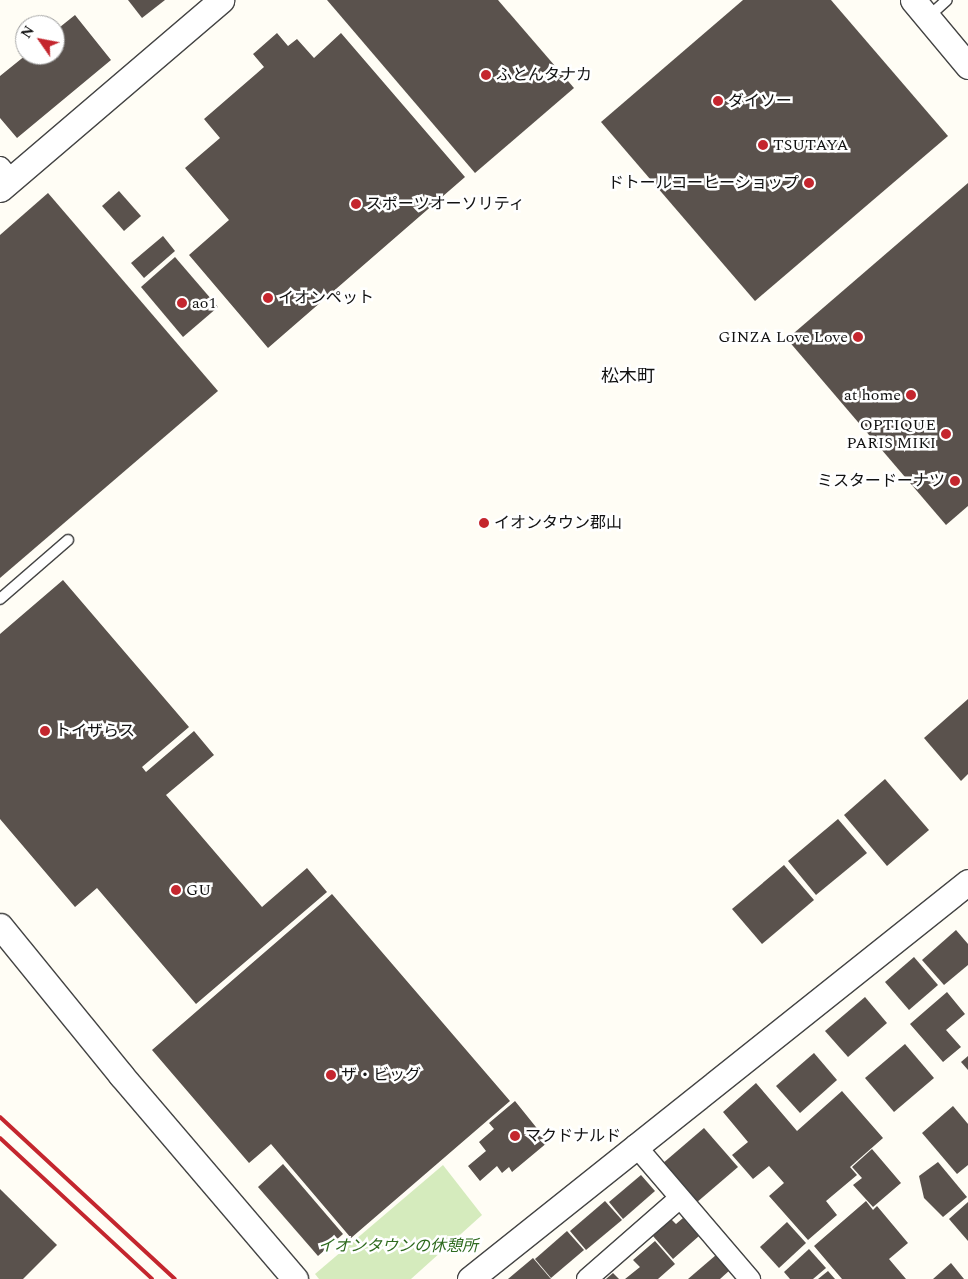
<!DOCTYPE html>
<html>
<head>
<meta charset="utf-8">
<style>
  body { margin:0 }
  #map { position:relative; width:968px; height:1279px; overflow:hidden; background:#fffdf5; font-family:Spectral,"Noto Sans JP",serif }
  div>[style] { position:absolute }
  .green>* { inset:0; background:#d5ebbd }
  .building>* { inset:0; background:#5a524d }
  .roads { filter:drop-shadow(1px 0 #444) drop-shadow(-1px 0 #444) drop-shadow(0 1px #444) drop-shadow(0 -1px #444) }
  .service>* { height:10px; margin:-5px; padding:0 5px; transform-origin:5px; border-radius:5px; background:#fff }
  .minor>* { height:20px; margin:-10px; padding:0 10px; transform-origin:10px; border-radius:10px; background:#fff }
  .tertiary>* { height:25px; margin:-12.5px; padding:0 12.5px; transform-origin:12.5px; border-radius:12.5px; background:#fff }
  .rail>* { height:4px; margin:-2px; padding:0 2px; transform-origin:2px; border-radius:2px; background:#c4262e }
  .dots>* { width:14px; height:14px; translate:-50% -50%; box-sizing:border-box; border:2px solid #fff; border-radius:50% }
  span { translate:-50% -50%; white-space:nowrap; text-align:center; line-height:1.15; -webkit-text-stroke:5px #fff; paint-order:stroke }
  .poi-label { font-size:16px; color:#111 }
  .left { translate:0 -50%; text-align:left }
  .right { translate:-100% -50%; text-align:right }
  .park-label { font-size:16px; color:#2f6b1f; font-style:italic }
  .neighbourhood-label { font-size:18px; color:#111 }
  .north { position:absolute; left:15px; top:15px; width:50px; height:50px; box-sizing:border-box; background:#fff; border:1px solid #a0a0a0; border-radius:50%; rotate:303deg; font-size:14px; font-weight:700; line-height:20px; text-align:center; color:#111 }
  .north::after { content:''; display:block; margin:auto; width:18px; height:22px; background:#c4262e; clip-path:polygon(50% 0,100% 100%,50% 72%,0 100%) }
</style>
</head>
<body>
<div id="map">
  <div class="green">
    <i style="clip-path:polygon(443px 1165px,482px 1215px,411px 1279px,319px 1279px,315px 1274px)"></i>
  </div>
  <div class="building">
    <i style="clip-path:polygon(128px 0,165px 0,142px 18px)"></i>
    <i style="clip-path:polygon(327px 0,498px 0,574px 88px,475px 173px)"></i>
    <i style="clip-path:polygon(743px 0,831px 0,948px 136px,755px 301px,601px 122px)"></i>
    <i style="clip-path:polygon(75px 15px,111px 60px,17px 138px,0 118px,0 76px,26px 55px,55px 55px,55px 31px)"></i>
    <i style="clip-path:polygon(277px 33px,288px 46px,297px 39px,314px 58px,341px 33px,465px 177px,268px 348px,189px 255px,229px 220px,185px 168px,220px 138px,204px 119px,264px 67px,253px 54px)"></i>
    <i style="clip-path:polygon(968px 183px,968px 506px,946px 525px,787px 339px)"></i>
    <i style="clip-path:polygon(119px 191px,141px 216px,124px 231px,102px 206px)"></i>
    <i style="clip-path:polygon(48px 193px,218px 391px,0 578px,0 235px)"></i>
    <i style="clip-path:polygon(163px 236px,175px 251px,144px 278px,131px 263px)"></i>
    <i style="clip-path:polygon(175px 257px,218px 307px,183px 337px,141px 287px)"></i>
    <i style="clip-path:polygon(63px 580px,189px 727px,142px 767px,146px 772px,194px 731px,214px 755px,166px 795px,262px 907px,307px 868px,327px 892px,196px 1004px,97px 888px,75px 907px,0 819px,0 634px)"></i>
    <i style="clip-path:polygon(968px 699px,968px 774px,961px 781px,924px 738px)"></i>
    <i style="clip-path:polygon(885px 779px,929px 830px,887px 866px,844px 815px)"></i>
    <i style="clip-path:polygon(838px 819px,867px 853px,816px 895px,788px 861px)"></i>
    <i style="clip-path:polygon(784px 865px,814px 900px,762px 944px,732px 909px)"></i>
    <i style="clip-path:polygon(332px 894px,510px 1101px,351px 1238px,271px 1144px,249px 1163px,152px 1050px)"></i>
    <i style="clip-path:polygon(956px 930px,968px 944px,968px 965px,944px 985px,922px 960px)"></i>
    <i style="clip-path:polygon(914px 957px,938px 985px,909px 1010px,885px 982px)"></i>
    <i style="clip-path:polygon(947px 992px,965px 1014px,946px 1030px,961px 1047px,943px 1062px,910px 1024px)"></i>
    <i style="clip-path:polygon(865px 997px,887px 1023px,848px 1057px,825px 1031px)"></i>
    <i style="clip-path:polygon(905px 1044px,934px 1078px,894px 1112px,865px 1078px)"></i>
    <i style="clip-path:polygon(814px 1053px,837px 1080px,800px 1113px,776px 1086px)"></i>
    <i style="clip-path:polygon(968px 1056px,968px 1070px,961px 1062px)"></i>
    <i style="clip-path:polygon(756px 1083px,797px 1131px,842px 1091px,883px 1138px,850px 1167px,857px 1175px,826px 1201px,837px 1215px,808px 1240px,769px 1196px,784px 1183px,769px 1166px,753px 1179px,732px 1155px,748px 1142px,723px 1112px)"></i>
    <i style="clip-path:polygon(515px 1101px,548px 1142px,512px 1172px,509px 1167px,502px 1173px,497px 1166px,480px 1181px,468px 1166px,486px 1151px,479px 1142px,494px 1129px,489px 1123px)"></i>
    <i style="clip-path:polygon(953px 1106px,968px 1124px,968px 1165px,957px 1174px,922px 1133px)"></i>
    <i style="clip-path:polygon(704px 1128px,738px 1167px,696px 1203px,662px 1164px)"></i>
    <i style="clip-path:polygon(872px 1149px,901px 1183px,873px 1207px,853px 1185px,862px 1178px,852px 1167px)"></i>
    <i style="clip-path:polygon(938px 1162px,967px 1197px,943px 1217px,924px 1198px,919px 1176px)"></i>
    <i style="clip-path:polygon(283px 1164px,343px 1234px,318px 1256px,258px 1187px)"></i>
    <i style="clip-path:polygon(641px 1175px,655px 1191px,623px 1219px,609px 1202px)"></i>
    <i style="clip-path:polygon(0 1189px,57px 1245px,23px 1279px,0 1279px)"></i>
    <i style="clip-path:polygon(605px 1201px,622px 1220px,586px 1250px,570px 1231px)"></i>
    <i style="clip-path:polygon(866px 1201px,873px 1210px,877px 1206px,908px 1243px,889px 1259px,906px 1279px,842px 1279px,814px 1246px)"></i>
    <i style="clip-path:polygon(968px 1202px,968px 1241px,949px 1219px)"></i>
    <i style="clip-path:polygon(683px 1218px,699px 1236px,673px 1259px,653px 1236px,671px 1219px,676px 1224px)"></i>
    <i style="clip-path:polygon(787px 1222px,806px 1243px,779px 1268px,760px 1247px)"></i>
    <i style="clip-path:polygon(567px 1231px,584px 1250px,551px 1278px,535px 1259px)"></i>
    <i style="clip-path:polygon(655px 1241px,675px 1264px,658px 1279px,625px 1279px,640px 1267px,633px 1260px)"></i>
    <i style="clip-path:polygon(809px 1249px,826px 1268px,813px 1279px,790px 1279px,784px 1272px)"></i>
    <i style="clip-path:polygon(716px 1255px,730px 1270px,720px 1279px,688px 1279px)"></i>
    <i style="clip-path:polygon(533px 1258px,551px 1279px,508px 1279px)"></i>
    <i style="clip-path:polygon(951px 1263px,964px 1279px,933px 1279px)"></i>
    <i style="clip-path:polygon(828px 1271px,835px 1279px,818px 1279px)"></i>
    <i style="clip-path:polygon(613px 1273px,619px 1279px,606px 1279px)"></i>
  </div>
  <div class="roads">
    <div class="service">
      <i style="left:928px;top:17px;width:25px;rotate:-42deg"></i>
      <i style="left:0;top:599px;width:90px;rotate:-40.9deg"></i>
    </div>
    <div class="minor">
      <i style="left:0;top:167px;width:17px;rotate:50deg"></i>
      <i style="left:635px;top:1145px;width:177px;rotate:49.4deg"></i>
      <i style="left:587px;top:1279px;width:123px;rotate:-41.1deg"></i>
    </div>
    <div class="tertiary">
      <i style="left:913px;top:0;width:86px;rotate:50.2deg"></i>
      <i style="left:0;top:189px;width:291px;rotate:-40.5deg"></i>
      <i style="left:0;top:926px;width:192px;rotate:50.9deg"></i>
      <i style="left:121px;top:1075px;width:268px;rotate:49.5deg"></i>
      <i style="left:470px;top:1279px;width:637px;rotate:-38.56deg"></i>
    </div>
  </div>
  <div class="rail">
    <i style="left:0;top:1117px;width:238px;rotate:42.8deg"></i>
    <i style="left:0;top:1138px;width:207px;rotate:42.8deg"></i>
  </div>
  <div class="dots">
    <i style="left:486px;top:75px;background:#c4262e"></i>
    <i style="left:718px;top:101px;background:#c4262e"></i>
    <i style="left:763px;top:145px;background:#c4262e"></i>
    <i style="left:809px;top:183px;background:#c4262e"></i>
    <i style="left:356px;top:204px;background:#c4262e"></i>
    <i style="left:268px;top:298px;background:#c4262e"></i>
    <i style="left:182px;top:303px;background:#c4262e"></i>
    <i style="left:858px;top:337px;background:#c4262e"></i>
    <i style="left:911px;top:395px;background:#c4262e"></i>
    <i style="left:946px;top:434px;background:#c4262e"></i>
    <i style="left:955px;top:481px;background:#c4262e"></i>
    <i style="left:484px;top:523px;background:#c4262e"></i>
    <i style="left:45px;top:731px;background:#c4262e"></i>
    <i style="left:176px;top:890px;background:#c4262e"></i>
    <i style="left:331px;top:1075px;background:#c4262e"></i>
    <i style="left:515px;top:1136px;background:#c4262e"></i>
  </div>
  <div class="poi-label">
    <span class="left" style="left:496px;top:75px">ふとんタナカ</span>
    <span class="left" style="left:728px;top:101px">ダイソー</span>
    <span class="left" style="left:773px;top:145px">TSUTAYA</span>
    <span class="right" style="left:799px;top:183px">ドトールコーヒーショップ</span>
    <span class="left" style="left:366px;top:204px">スポーツオーソリティ</span>
    <span class="left" style="left:278px;top:298px">イオンペット</span>
    <span class="left" style="left:192px;top:303px">ao1</span>
    <span class="right" style="left:848px;top:337px">GINZA Love Love</span>
    <span class="right" style="left:901px;top:395px">at home</span>
    <span class="right" style="left:936px;top:434px">OPTIQUE<br>PARIS MIKI</span>
    <span class="right" style="left:945px;top:481px">ミスタードーナツ</span>
    <span class="left" style="left:494px;top:523px">イオンタウン郡山</span>
    <span class="left" style="left:55px;top:731px">トイザらス</span>
    <span class="left" style="left:186px;top:890px">GU</span>
    <span class="left" style="left:341px;top:1075px">ザ・ビッグ</span>
    <span class="left" style="left:525px;top:1136px">マクドナルド</span>
  </div>
  <div class="park-label">
    <span style="left:398px;top:1246px">イオンタウンの休憩所</span>
  </div>
  <div class="neighbourhood-label">
    <span style="left:628px;top:377px">松木町</span>
  </div>
  <div class="north">N</div>
</div>
</body>
</html>
